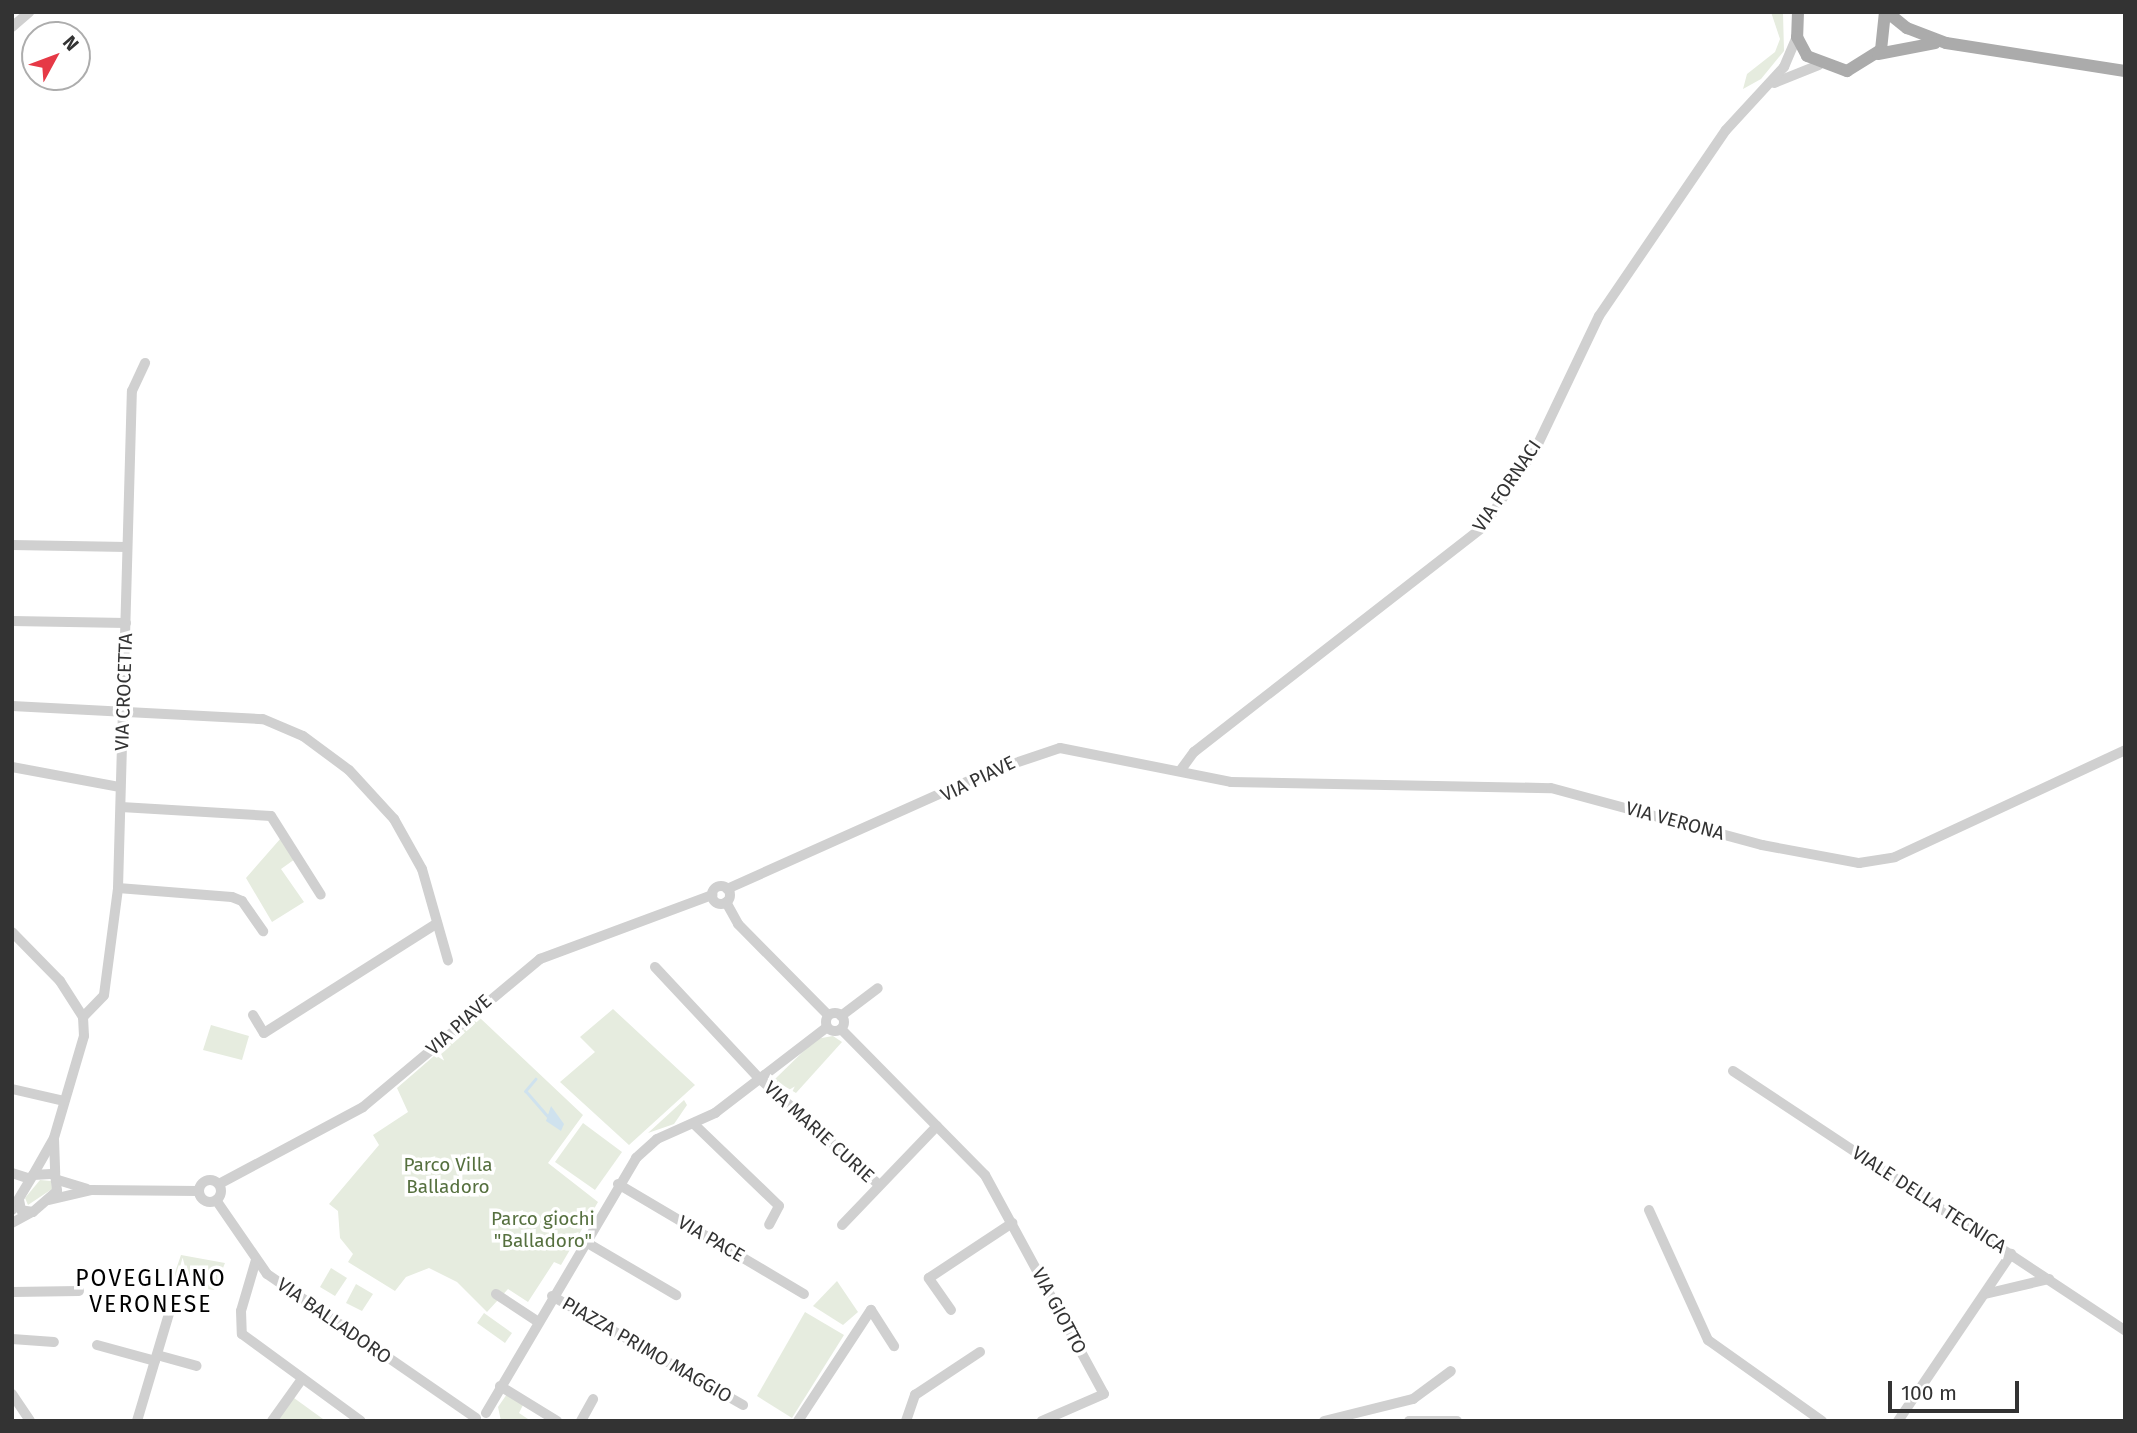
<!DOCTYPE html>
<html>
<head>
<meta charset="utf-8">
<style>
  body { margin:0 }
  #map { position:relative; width:2137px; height:1433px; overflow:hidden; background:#fff; font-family:"Fira Sans",sans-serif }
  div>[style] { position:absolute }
  .green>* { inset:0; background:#e6ecdf }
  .water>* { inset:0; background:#cfe2ee }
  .stream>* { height:2.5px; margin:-1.25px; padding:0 1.25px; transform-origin:1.25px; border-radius:1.25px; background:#cfe2ee }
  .minor>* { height:10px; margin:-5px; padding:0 5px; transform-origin:5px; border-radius:5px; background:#d0d0d0 }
  .minor>.ring { margin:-5px; padding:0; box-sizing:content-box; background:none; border:10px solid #d0d0d0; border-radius:50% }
  .major>* { height:12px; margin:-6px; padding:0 6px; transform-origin:6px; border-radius:6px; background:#ababab }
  span { translate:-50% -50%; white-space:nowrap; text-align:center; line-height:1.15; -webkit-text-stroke:7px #fff; paint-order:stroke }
  .street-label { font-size:19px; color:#333 }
  .park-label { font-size:19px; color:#56703f }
  .quarter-label { font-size:23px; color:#000; letter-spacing:2px }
  .frame { position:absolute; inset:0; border:14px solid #333; pointer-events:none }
  .north { position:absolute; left:21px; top:21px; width:70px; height:70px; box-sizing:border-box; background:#fff; border:2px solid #adadad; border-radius:50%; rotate:49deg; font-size:19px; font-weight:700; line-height:28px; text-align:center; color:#333 }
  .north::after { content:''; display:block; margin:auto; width:24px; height:32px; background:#e63946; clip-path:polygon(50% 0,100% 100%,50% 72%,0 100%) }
  .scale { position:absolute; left:1888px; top:1381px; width:131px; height:32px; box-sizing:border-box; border:4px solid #333; border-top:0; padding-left:9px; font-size:21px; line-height:24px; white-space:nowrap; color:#333; -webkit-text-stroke:5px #fff; paint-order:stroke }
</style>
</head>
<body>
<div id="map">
  <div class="green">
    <i style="clip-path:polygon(1771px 12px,1783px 13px,1784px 51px,1761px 79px,1743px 89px,1747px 74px,1775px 52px,1780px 39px)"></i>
    <i style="clip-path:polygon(281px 838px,295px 859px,281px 869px,304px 902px,272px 922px,246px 878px)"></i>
    <i style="clip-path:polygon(613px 1009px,695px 1085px,629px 1145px,560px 1082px,595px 1052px,580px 1037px)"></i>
    <i style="clip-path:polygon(479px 1017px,583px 1115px,548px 1163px,598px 1202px,561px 1265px,554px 1262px,528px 1302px,508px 1289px,487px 1312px,457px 1282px,429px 1268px,406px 1277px,395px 1291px,348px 1262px,353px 1254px,340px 1238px,338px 1211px,329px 1204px,379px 1145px,373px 1135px,408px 1112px,397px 1088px)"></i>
    <i style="clip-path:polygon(211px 1025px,249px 1036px,242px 1060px,203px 1050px)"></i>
    <i style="clip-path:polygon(833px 1036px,842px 1042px,796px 1093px,774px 1080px,816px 1039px)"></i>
    <i style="clip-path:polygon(684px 1100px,687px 1105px,674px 1124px,648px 1133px)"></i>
    <i style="clip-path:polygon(583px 1123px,622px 1152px,595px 1190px,555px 1162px)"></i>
    <i style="clip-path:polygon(40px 1180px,51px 1181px,52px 1189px,28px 1205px,25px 1198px)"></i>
    <i style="clip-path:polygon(181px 1255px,225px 1263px,214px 1290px,171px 1284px)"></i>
    <i style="clip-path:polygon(331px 1268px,347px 1278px,335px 1296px,320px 1287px)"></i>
    <i style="clip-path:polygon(837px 1281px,858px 1312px,843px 1325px,813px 1306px)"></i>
    <i style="clip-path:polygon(356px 1284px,373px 1294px,362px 1311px,346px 1303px)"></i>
    <i style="clip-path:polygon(805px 1312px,844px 1335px,792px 1418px,757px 1396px)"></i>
    <i style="clip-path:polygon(484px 1313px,512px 1333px,505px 1343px,477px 1323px)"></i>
    <i style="clip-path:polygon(507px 1394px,523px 1405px,519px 1413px,531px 1421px,501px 1421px,498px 1407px)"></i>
    <i style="clip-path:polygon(294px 1398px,323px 1419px,322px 1421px,277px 1421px)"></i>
  </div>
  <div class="water">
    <i style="clip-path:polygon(551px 1106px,564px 1124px,561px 1131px,546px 1121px)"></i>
  </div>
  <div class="stream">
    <i style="left:536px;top:1079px;width:16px;rotate:130deg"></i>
    <i style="left:526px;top:1091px;width:32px;rotate:49deg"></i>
  </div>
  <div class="minor">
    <i style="left:12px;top:27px;width:23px;rotate:-41deg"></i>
    <i style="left:1774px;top:83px;width:48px;rotate:-21.8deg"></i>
    <i style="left:12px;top:545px;width:115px;rotate:1deg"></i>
    <i style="left:12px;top:621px;width:114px;rotate:1deg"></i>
    <i style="left:12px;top:706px;width:251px;rotate:3deg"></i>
    <i style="left:263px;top:719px;width:43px;rotate:23deg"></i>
    <i style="left:303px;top:736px;width:57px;rotate:36.5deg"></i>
    <i style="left:349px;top:770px;width:67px;rotate:47.4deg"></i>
    <i style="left:394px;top:819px;width:57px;rotate:60.8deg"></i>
    <i style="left:422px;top:869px;width:95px;rotate:74.1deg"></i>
    <i style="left:12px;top:767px;width:110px;rotate:10.5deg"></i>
    <i style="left:1180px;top:771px;width:24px;rotate:-54deg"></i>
    <i style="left:1194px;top:752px;width:368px;rotate:-37.9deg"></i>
    <i style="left:1484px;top:526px;width:94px;rotate:-56.3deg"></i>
    <i style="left:1536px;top:448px;width:146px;rotate:-64.5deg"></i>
    <i style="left:1599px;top:316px;width:225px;rotate:-55.7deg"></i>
    <i style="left:1726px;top:130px;width:86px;rotate:-47.4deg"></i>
    <i style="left:1784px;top:67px;width:33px;rotate:-67deg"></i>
    <i style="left:121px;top:807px;width:150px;rotate:3.4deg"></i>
    <i style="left:271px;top:816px;width:93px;rotate:57.7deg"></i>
    <i class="ring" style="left:712px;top:886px;width:8px;height:8px"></i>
    <i style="left:118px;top:888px;width:114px;rotate:4.5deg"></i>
    <i style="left:232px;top:897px;width:11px;rotate:22deg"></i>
    <i style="left:242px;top:901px;width:37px;rotate:55deg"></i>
    <i style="left:727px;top:889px;width:284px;rotate:-24.1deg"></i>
    <i style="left:986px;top:773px;width:78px;rotate:-18.7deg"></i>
    <i style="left:1060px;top:748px;width:174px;rotate:11.2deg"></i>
    <i style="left:1231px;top:782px;width:320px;rotate:1.1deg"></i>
    <i style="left:1551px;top:788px;width:219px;rotate:15.1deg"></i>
    <i style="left:1762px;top:845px;width:99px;rotate:10.5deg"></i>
    <i style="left:1859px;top:863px;width:36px;rotate:-9deg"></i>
    <i style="left:1895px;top:857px;width:254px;rotate:-24.9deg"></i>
    <i style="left:726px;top:902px;width:25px;rotate:61deg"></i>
    <i style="left:738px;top:924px;width:128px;rotate:45.3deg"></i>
    <i style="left:12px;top:932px;width:69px;rotate:45.6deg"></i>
    <i style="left:60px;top:981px;width:43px;rotate:57.4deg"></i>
    <i style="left:83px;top:1017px;width:19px;rotate:87deg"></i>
    <i style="left:84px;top:1036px;width:106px;rotate:106.4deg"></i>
    <i style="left:54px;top:1138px;width:43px;rotate:119.6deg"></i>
    <i style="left:655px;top:967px;width:152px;rotate:46.9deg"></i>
    <i style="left:759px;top:1078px;width:161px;rotate:41.7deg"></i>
    <i class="ring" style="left:826px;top:1013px;width:8px;height:8px"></i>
    <i style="left:253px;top:1015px;width:21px;rotate:59deg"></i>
    <i style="left:264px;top:1033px;width:205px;rotate:-32.4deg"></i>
    <i style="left:841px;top:1016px;width:46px;rotate:-37.1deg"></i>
    <i style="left:83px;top:1017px;width:30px;rotate:-46deg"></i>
    <i style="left:104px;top:995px;width:108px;rotate:-82.5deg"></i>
    <i style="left:118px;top:888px;width:497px;rotate:-88.4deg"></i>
    <i style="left:132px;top:391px;width:31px;rotate:-65deg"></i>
    <i style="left:841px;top:1029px;width:205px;rotate:45.4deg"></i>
    <i style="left:985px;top:1175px;width:249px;rotate:61.5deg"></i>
    <i style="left:1104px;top:1394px;width:68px;rotate:156.5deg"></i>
    <i style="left:1733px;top:1071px;width:470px;rotate:33.5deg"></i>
    <i style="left:12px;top:1089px;width:53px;rotate:13deg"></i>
    <i style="left:696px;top:1126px;width:115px;rotate:43.9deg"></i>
    <i style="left:779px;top:1206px;width:21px;rotate:118deg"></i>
    <i style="left:54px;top:1139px;width:35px;rotate:88deg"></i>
    <i style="left:12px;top:1173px;width:19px;rotate:18deg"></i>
    <i class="ring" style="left:199px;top:1180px;width:12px;height:12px"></i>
    <i style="left:58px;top:1180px;width:30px;rotate:17deg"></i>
    <i style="left:219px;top:1184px;width:163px;rotate:-28.1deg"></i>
    <i style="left:363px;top:1107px;width:231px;rotate:-39.9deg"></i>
    <i style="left:540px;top:959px;width:184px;rotate:-20.4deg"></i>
    <i style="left:618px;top:1184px;width:216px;rotate:30.6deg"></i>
    <i style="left:49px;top:1200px;width:43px;rotate:-13.4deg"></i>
    <i style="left:91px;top:1190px;width:108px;rotate:0.5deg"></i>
    <i style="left:216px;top:1200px;width:90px;rotate:55.4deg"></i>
    <i style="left:267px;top:1274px;width:254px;rotate:34.6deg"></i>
    <i style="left:12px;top:1210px;width:41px;rotate:-59deg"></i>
    <i style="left:33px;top:1175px;width:22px;rotate:-3deg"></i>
    <i style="left:55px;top:1174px;width:17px;rotate:83deg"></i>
    <i style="left:57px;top:1191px;width:32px;rotate:139deg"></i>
    <i style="left:33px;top:1212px;width:12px;rotate:-171deg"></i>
    <i style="left:21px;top:1210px;width:10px;rotate:-101deg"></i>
    <i style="left:1649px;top:1210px;width:143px;rotate:65.6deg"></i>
    <i style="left:1708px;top:1340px;width:140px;rotate:35.4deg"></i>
    <i style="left:12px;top:1223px;width:21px;rotate:-29deg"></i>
    <i style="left:842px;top:1225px;width:137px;rotate:-46.2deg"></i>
    <i style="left:584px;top:1241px;width:107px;rotate:30.4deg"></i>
    <i style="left:256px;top:1260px;width:53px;rotate:106.4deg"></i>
    <i style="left:241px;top:1311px;width:23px;rotate:88deg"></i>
    <i style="left:242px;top:1334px;width:147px;rotate:36.2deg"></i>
    <i style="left:12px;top:1292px;width:67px;rotate:-0.9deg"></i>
    <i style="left:496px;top:1294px;width:49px;rotate:33.4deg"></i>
    <i style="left:1985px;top:1294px;width:66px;rotate:-13.2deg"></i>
    <i style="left:552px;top:1296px;width:220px;rotate:29.7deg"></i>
    <i style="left:951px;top:1310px;width:39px;rotate:-125deg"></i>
    <i style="left:929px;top:1278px;width:100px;rotate:-33.5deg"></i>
    <i style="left:12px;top:1339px;width:42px;rotate:4.1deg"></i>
    <i style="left:97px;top:1345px;width:60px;rotate:15.4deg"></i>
    <i style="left:157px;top:1355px;width:41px;rotate:15.4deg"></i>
    <i style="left:500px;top:1386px;width:67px;rotate:31.6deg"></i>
    <i style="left:12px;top:1394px;width:32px;rotate:56deg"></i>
    <i style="left:486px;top:1413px;width:296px;rotate:-59.5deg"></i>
    <i style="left:636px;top:1158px;width:28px;rotate:-42deg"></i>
    <i style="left:657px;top:1139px;width:64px;rotate:-24.1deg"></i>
    <i style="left:715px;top:1113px;width:141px;rotate:-37.5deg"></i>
    <i style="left:137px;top:1421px;width:129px;rotate:-73.4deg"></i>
    <i style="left:272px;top:1421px;width:52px;rotate:-54.5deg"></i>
    <i style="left:581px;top:1421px;width:25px;rotate:-61deg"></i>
    <i style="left:798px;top:1421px;width:133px;rotate:-56.7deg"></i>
    <i style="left:871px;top:1310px;width:43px;rotate:57.4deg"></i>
    <i style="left:906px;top:1421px;width:28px;rotate:-71deg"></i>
    <i style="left:915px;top:1395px;width:78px;rotate:-33.5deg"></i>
    <i style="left:1324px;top:1421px;width:92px;rotate:-13.9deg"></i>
    <i style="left:1413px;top:1399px;width:47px;rotate:-36.4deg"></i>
    <i style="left:1409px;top:1421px;width:48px"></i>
    <i style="left:1898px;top:1421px;width:202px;rotate:-55.9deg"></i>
  </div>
  <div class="major">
    <i style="left:1798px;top:12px;width:25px;rotate:92deg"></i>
    <i style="left:1797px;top:37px;width:21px;rotate:62deg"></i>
    <i style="left:1807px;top:56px;width:43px;rotate:20.6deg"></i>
    <i style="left:1847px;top:71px;width:40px;rotate:-32deg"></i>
    <i style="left:1881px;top:50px;width:38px;rotate:-84deg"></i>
    <i style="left:1887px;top:12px;width:26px;rotate:39deg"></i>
    <i style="left:1907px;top:28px;width:42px;rotate:21deg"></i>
    <i style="left:1946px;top:43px;width:181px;rotate:8.9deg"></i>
    <i style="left:1878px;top:54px;width:58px;rotate:-10.9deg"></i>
  </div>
  <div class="street-label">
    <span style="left:1507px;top:486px;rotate:-56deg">VIA FORNACI</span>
    <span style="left:124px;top:692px;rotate:-88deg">VIA CROCETTA</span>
    <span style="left:978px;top:779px;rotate:-26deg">VIA PIAVE</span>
    <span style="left:1675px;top:821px;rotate:15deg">VIA VERONA</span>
    <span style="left:459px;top:1025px;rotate:-42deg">VIA PIAVE</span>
    <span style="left:819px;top:1132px;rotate:42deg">VIA MARIE CURIE</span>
    <span style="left:1929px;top:1200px;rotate:33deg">VIALE DELLA TECNICA</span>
    <span style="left:711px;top:1239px;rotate:30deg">VIA PACE</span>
    <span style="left:1059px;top:1311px;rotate:62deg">VIA GIOTTO</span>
    <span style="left:334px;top:1321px;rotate:35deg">VIA BALLADORO</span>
    <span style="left:647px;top:1350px;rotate:30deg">PIAZZA PRIMO MAGGIO</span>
  </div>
  <div class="park-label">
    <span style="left:448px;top:1176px">Parco Villa<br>Balladoro</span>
    <span style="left:543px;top:1230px">Parco giochi<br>"Balladoro"</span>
  </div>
  <div class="quarter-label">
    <span style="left:151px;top:1291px">POVEGLIANO<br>VERONESE</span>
  </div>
  <div class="frame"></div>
  <div class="north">N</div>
  <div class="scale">100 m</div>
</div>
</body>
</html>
